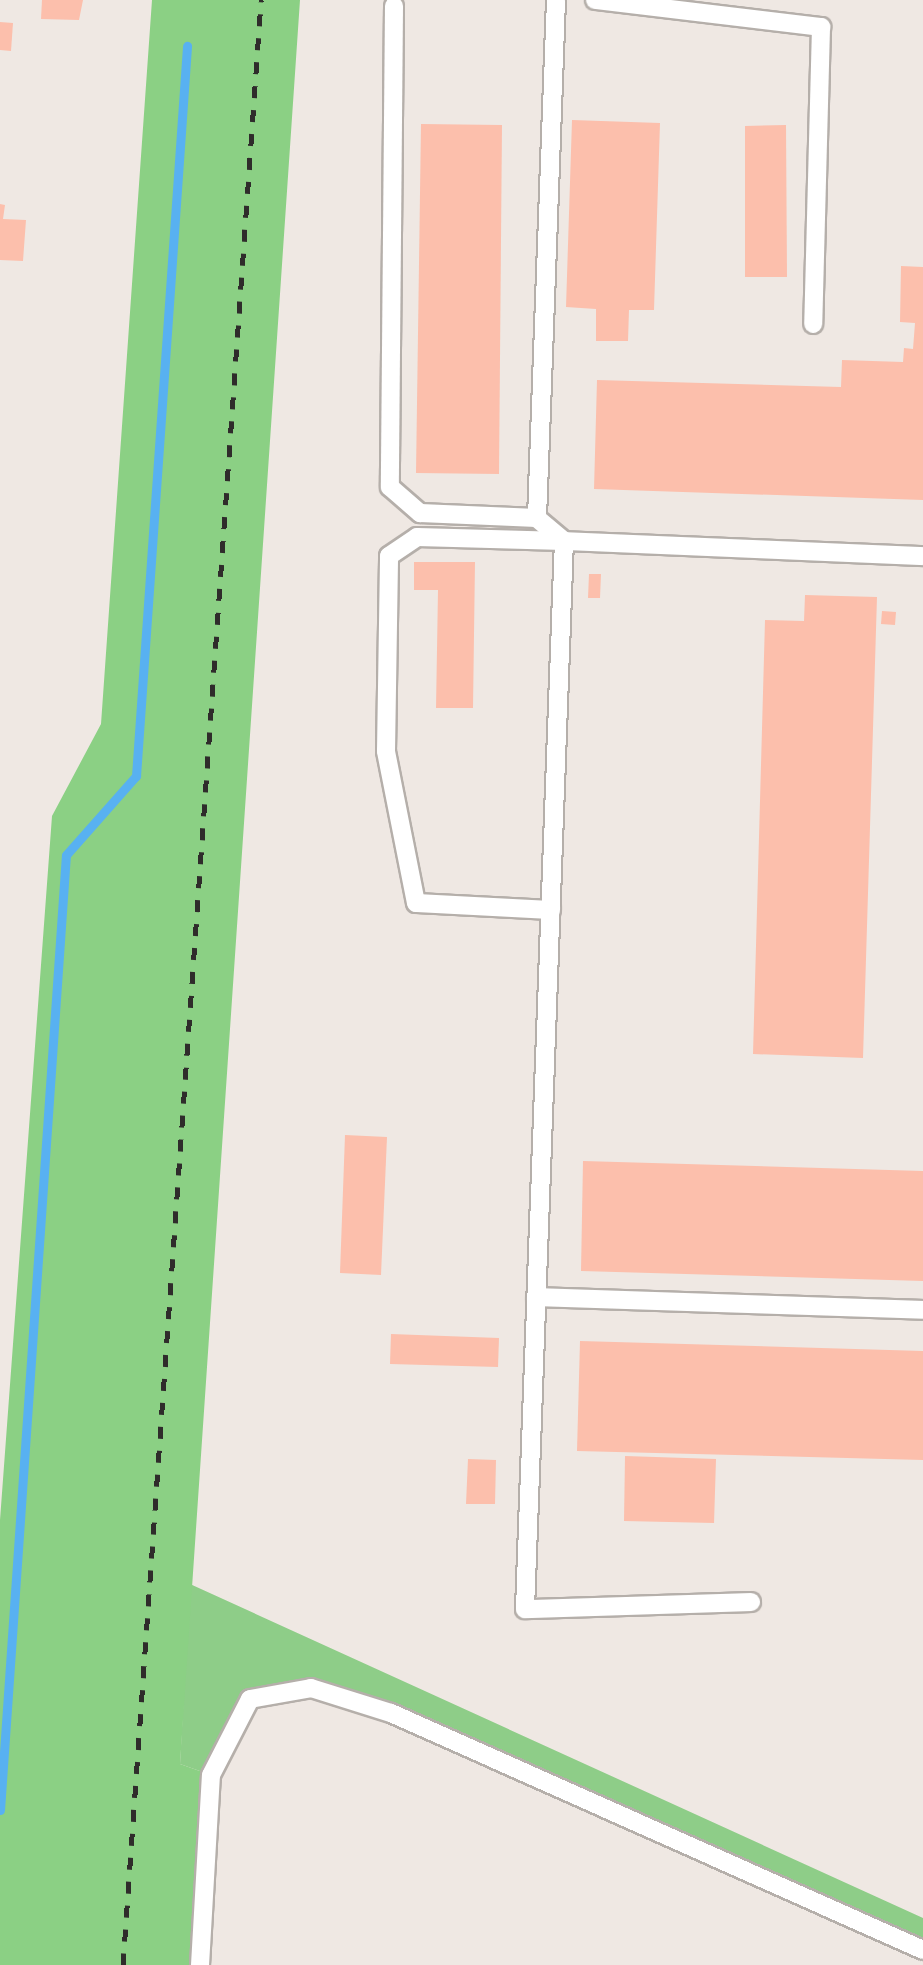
<!DOCTYPE html>
<html>
<head>
<meta charset="utf-8">
<style>
  body { margin:0 }
  #map { position:relative; width:923px; height:1965px; overflow:hidden; background:#efe8e3; font-family:"DM Sans",sans-serif }
  div>[style] { position:absolute }
  .green>* { inset:0; background:#8ecd88 }
  .forest>* { inset:0; background:#8bd084 }
  .stream>* { height:9px; margin:-4.5px; padding:0 4.5px; transform-origin:4.5px; border-radius:4.5px; background:#58b1f1 }
  .building>* { inset:0; background:#fcbfac }
  .roads { filter:drop-shadow(2px 0 #b5afaa) drop-shadow(-2px 0 #b5afaa) drop-shadow(0 2px #b5afaa) drop-shadow(0 -2px #b5afaa) }
  .lane>* { height:18px; margin:-9px; padding:0 9px; transform-origin:9px; border-radius:9px; background:#fff }
  .rail>* { height:5px; margin-top:-2.5px; transform-origin:0; background:repeating-linear-gradient(90deg,#2f2c2b 0 12px,transparent 0 24px) }
  span { translate:-50% -50%; white-space:nowrap; text-align:center; line-height:1.15; -webkit-text-stroke:5px #fcf6f0; paint-order:stroke }
</style>
</head>
<body>
<div id="map">
  <div class="green">
    <i style="clip-path:polygon(190px 1584px,923px 1918px,923px 1950px,311px 1688px,250px 1699px,211px 1775px,180px 1764px)"></i>
  </div>
  <div class="forest">
    <i style="clip-path:polygon(152px 0,300px 0,180px 1764px,211px 1775px,200px 1965px,0 1965px,0 1520px,52px 816px,101px 724px)"></i>
  </div>
  <div class="stream">
    <i style="left:0;top:1810px;width:957px;rotate:-86.05deg"></i>
    <i style="left:66px;top:855px;width:106px;rotate:-48.5deg"></i>
    <i style="left:136px;top:776px;width:732px;rotate:-86deg"></i>
  </div>
  <div class="building">
    <i style="clip-path:polygon(42px 0,83px 0,79px 20px,41px 19px)"></i>
    <i style="clip-path:polygon(0 22px,13px 23px,11px 51px,0 50px)"></i>
    <i style="clip-path:polygon(572px 120px,660px 123px,654px 310px,629px 310px,628px 341px,596px 341px,596px 309px,566px 307px)"></i>
    <i style="clip-path:polygon(421px 124px,502px 125px,499px 474px,416px 473px)"></i>
    <i style="clip-path:polygon(786px 125px,787px 277px,745px 277px,745px 126px)"></i>
    <i style="clip-path:polygon(0 204px,5px 205px,3px 219px,26px 220px,23px 261px,0 260px)"></i>
    <i style="clip-path:polygon(901px 266px,923px 267px,923px 500px,594px 489px,597px 380px,841px 387px,842px 360px,903px 362px,904px 348px,913px 349px,915px 323px,900px 322px)"></i>
    <i style="clip-path:polygon(414px 562px,475px 562px,473px 708px,436px 708px,438px 590px,414px 590px)"></i>
    <i style="clip-path:polygon(589px 574px,601px 574px,600px 598px,588px 598px)"></i>
    <i style="clip-path:polygon(805px 595px,877px 597px,863px 1058px,753px 1054px,765px 620px,804px 621px)"></i>
    <i style="clip-path:polygon(882px 611px,896px 612px,895px 625px,881px 624px)"></i>
    <i style="clip-path:polygon(345px 1135px,387px 1137px,381px 1275px,340px 1273px)"></i>
    <i style="clip-path:polygon(583px 1161px,923px 1171px,923px 1281px,581px 1271px)"></i>
    <i style="clip-path:polygon(391px 1334px,499px 1338px,498px 1367px,390px 1364px)"></i>
    <i style="clip-path:polygon(580px 1341px,923px 1351px,923px 1460px,577px 1451px)"></i>
    <i style="clip-path:polygon(625px 1456px,716px 1459px,714px 1523px,624px 1521px)"></i>
    <i style="clip-path:polygon(468px 1459px,496px 1460px,495px 1504px,466px 1504px)"></i>
  </div>
  <div class="roads">
    <div class="lane">
      <i style="left:595px;top:0;width:228px;rotate:6.8deg"></i>
      <i style="left:821px;top:27px;width:297px;rotate:91.5deg"></i>
      <i style="left:394px;top:6px;width:481px;rotate:90.5deg"></i>
      <i style="left:390px;top:487px;width:40px;rotate:41deg"></i>
      <i style="left:420px;top:513px;width:117px;rotate:2.4deg"></i>
      <i style="left:551px;top:910px;width:135px;rotate:-177deg"></i>
      <i style="left:416px;top:903px;width:155px;rotate:-101.2deg"></i>
      <i style="left:386px;top:751px;width:195px;rotate:-89.1deg"></i>
      <i style="left:389px;top:556px;width:34px;rotate:-34deg"></i>
      <i style="left:417px;top:537px;width:147px;rotate:1.6deg"></i>
      <i style="left:564px;top:541px;width:35px;rotate:-140deg"></i>
      <i style="left:537px;top:518px;width:518px;rotate:-87.9deg"></i>
      <i style="left:536px;top:1297px;width:387px;rotate:1.9deg"></i>
      <i style="left:751px;top:1602px;width:226px;rotate:178.2deg"></i>
      <i style="left:525px;top:1609px;width:1069px;rotate:-87.91deg"></i>
      <i style="left:564px;top:541px;width:359px;rotate:2.4deg"></i>
      <i style="left:200px;top:1965px;width:190px;rotate:-86.7deg"></i>
      <i style="left:211px;top:1775px;width:85px;rotate:-62.8deg"></i>
      <i style="left:250px;top:1699px;width:62px;rotate:-10.2deg"></i>
      <i style="left:311px;top:1688px;width:84px;rotate:17.4deg"></i>
      <i style="left:391px;top:1713px;width:582px;rotate:24.01deg"></i>
    </div>
  </div>
  <div class="rail">
    <i style="left:123px;top:1965px;width:1970px;rotate:-85.98deg"></i>
  </div>
</div>
</body>
</html>
